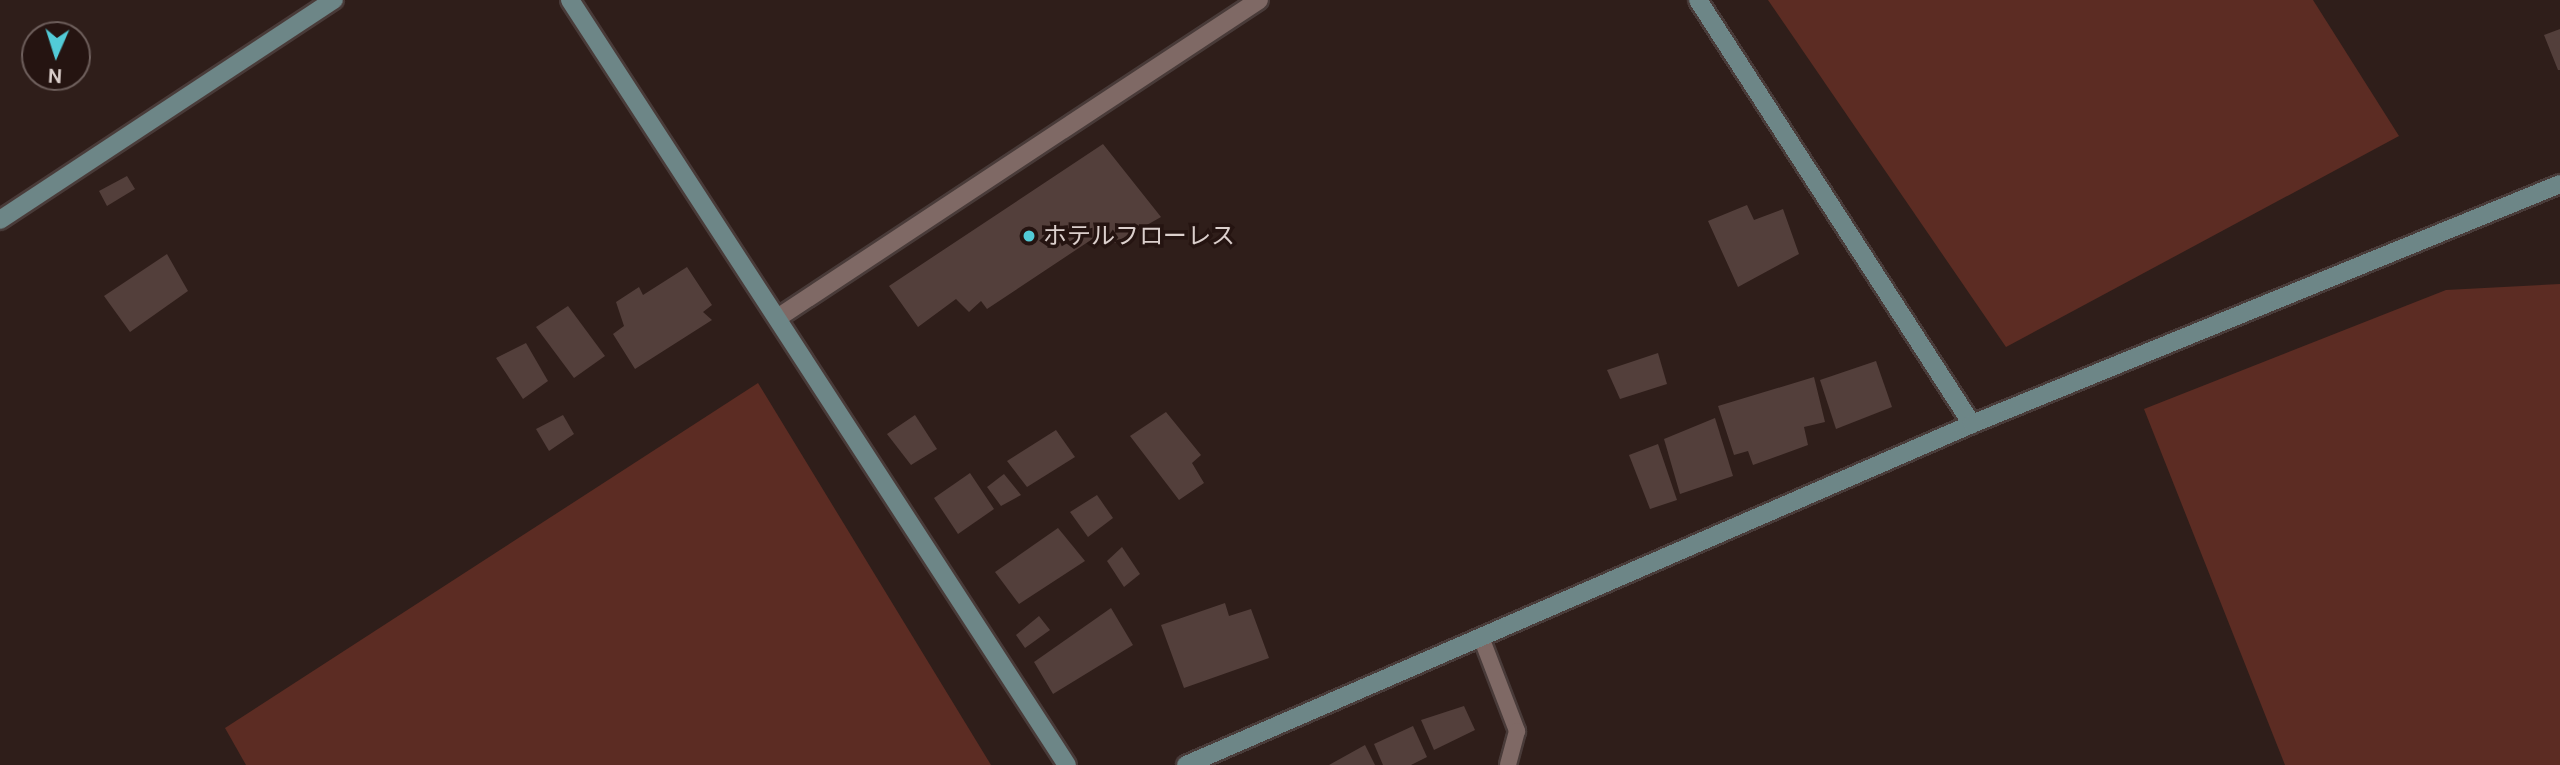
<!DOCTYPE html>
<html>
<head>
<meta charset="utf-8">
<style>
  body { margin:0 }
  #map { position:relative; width:2560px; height:765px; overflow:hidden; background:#2f1e1a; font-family:"DM Sans","Noto Sans JP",sans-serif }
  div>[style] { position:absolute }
  .green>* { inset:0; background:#5c2c23 }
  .building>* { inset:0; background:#533f3b }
  .roads { filter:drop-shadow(2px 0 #493b39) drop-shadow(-2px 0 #493b39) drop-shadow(0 2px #493b39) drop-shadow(0 -2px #493b39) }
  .lane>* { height:16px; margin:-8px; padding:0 8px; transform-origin:8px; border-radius:8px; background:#7f6965 }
  .street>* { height:18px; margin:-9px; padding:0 9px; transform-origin:9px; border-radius:9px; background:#7f6965 }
  .secondary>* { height:18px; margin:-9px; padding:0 9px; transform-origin:9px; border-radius:9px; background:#6d8687 }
  .dots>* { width:19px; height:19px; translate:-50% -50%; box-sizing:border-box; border:4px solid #251411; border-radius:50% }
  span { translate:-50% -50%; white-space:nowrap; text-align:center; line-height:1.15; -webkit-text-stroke:7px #251411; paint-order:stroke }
  .poi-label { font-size:24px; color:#dbcfcc }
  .left { translate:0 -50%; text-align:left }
  .north { position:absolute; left:21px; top:21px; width:70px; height:70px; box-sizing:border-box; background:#251411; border:2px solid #6e5f5c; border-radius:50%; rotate:183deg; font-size:19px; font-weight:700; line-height:28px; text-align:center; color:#dbcfcc }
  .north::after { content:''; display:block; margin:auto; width:24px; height:32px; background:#52cbd7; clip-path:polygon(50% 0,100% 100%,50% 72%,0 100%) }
</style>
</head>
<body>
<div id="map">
  <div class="green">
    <i style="clip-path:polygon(1768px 0,2313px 0,2399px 136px,2006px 347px)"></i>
    <i style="clip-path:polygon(2560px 284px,2560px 765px,2285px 765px,2144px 409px,2446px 290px)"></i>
    <i style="clip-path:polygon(758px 383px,991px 765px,246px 765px,225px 728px)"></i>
  </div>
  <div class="building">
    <i style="clip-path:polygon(2560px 29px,2560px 70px,2558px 70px,2544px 35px)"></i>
    <i style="clip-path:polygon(1103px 144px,1161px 217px,1115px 243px,1106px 230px,987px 309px,981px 301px,969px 312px,956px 299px,918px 327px,889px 286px)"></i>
    <i style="clip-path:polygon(127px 176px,135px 189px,107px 206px,99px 191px)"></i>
    <i style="clip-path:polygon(1747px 205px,1754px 220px,1783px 209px,1799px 254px,1738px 287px,1708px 221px)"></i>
    <i style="clip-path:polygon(167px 254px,188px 291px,130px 332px,104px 296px)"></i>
    <i style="clip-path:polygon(687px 267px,712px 305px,703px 312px,712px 320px,635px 369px,613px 334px,624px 326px,616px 302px,639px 287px,643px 295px)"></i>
    <i style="clip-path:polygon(568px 306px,605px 356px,574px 378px,536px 327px)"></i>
    <i style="clip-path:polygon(526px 343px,548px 381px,523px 399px,496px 358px)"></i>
    <i style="clip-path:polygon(1658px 353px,1667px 384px,1620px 399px,1607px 370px)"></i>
    <i style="clip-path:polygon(1876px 361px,1892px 407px,1836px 429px,1820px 380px)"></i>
    <i style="clip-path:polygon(1814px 377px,1825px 422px,1804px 427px,1808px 445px,1753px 465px,1748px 451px,1734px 455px,1718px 406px)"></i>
    <i style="clip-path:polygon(1166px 412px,1201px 455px,1192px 463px,1204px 483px,1179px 500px,1130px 436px)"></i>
    <i style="clip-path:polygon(563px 415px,574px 434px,549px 451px,536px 429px)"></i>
    <i style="clip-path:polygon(915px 415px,937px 449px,911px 465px,887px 434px)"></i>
    <i style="clip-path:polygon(1715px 418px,1733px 476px,1680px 494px,1664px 439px)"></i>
    <i style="clip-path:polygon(1056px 430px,1075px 457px,1027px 487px,1007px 461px)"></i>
    <i style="clip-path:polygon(1658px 444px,1677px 500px,1650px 509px,1629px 455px)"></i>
    <i style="clip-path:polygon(970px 473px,994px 509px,958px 534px,934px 498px)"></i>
    <i style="clip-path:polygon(1004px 474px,1021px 495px,1001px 506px,987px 487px)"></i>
    <i style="clip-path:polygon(1097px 495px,1113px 518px,1088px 537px,1070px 512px)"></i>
    <i style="clip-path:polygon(1058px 528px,1085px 561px,1019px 604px,995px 572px)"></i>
    <i style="clip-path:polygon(1122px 547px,1140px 574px,1124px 587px,1107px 561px)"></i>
    <i style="clip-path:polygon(1225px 603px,1229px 616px,1251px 609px,1269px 658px,1184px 688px,1161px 625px)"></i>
    <i style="clip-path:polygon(1111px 608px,1133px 645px,1053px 694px,1034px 662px)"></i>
    <i style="clip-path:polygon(1039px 616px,1050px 630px,1025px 648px,1016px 635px)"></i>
    <i style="clip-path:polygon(1464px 706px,1475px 730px,1434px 750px,1421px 720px)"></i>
    <i style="clip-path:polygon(1413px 726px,1427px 757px,1411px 765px,1383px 765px,1374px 744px)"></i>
    <i style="clip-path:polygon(1365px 745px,1375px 765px,1329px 765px)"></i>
  </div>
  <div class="roads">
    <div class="lane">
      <i style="left:1481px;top:637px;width:101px;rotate:69deg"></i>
      <i style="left:1517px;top:731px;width:35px;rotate:105deg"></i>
    </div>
    <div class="street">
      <i style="left:779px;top:317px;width:575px;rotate:-33.44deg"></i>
    </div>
    <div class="secondary">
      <i style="left:570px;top:0;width:912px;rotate:56.99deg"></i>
      <i style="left:1698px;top:0;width:505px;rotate:57.13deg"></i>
      <i style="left:0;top:220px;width:400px;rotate:-33.4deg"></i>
      <i style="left:1186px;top:765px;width:857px;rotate:-23.45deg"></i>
      <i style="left:1972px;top:424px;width:635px;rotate:-22.2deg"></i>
    </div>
  </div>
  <div class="dots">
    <i style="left:1029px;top:236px;background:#52cbd7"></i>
  </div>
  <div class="poi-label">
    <span class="left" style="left:1043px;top:236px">ホテルフローレス</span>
  </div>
  <div class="north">N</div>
</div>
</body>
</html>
